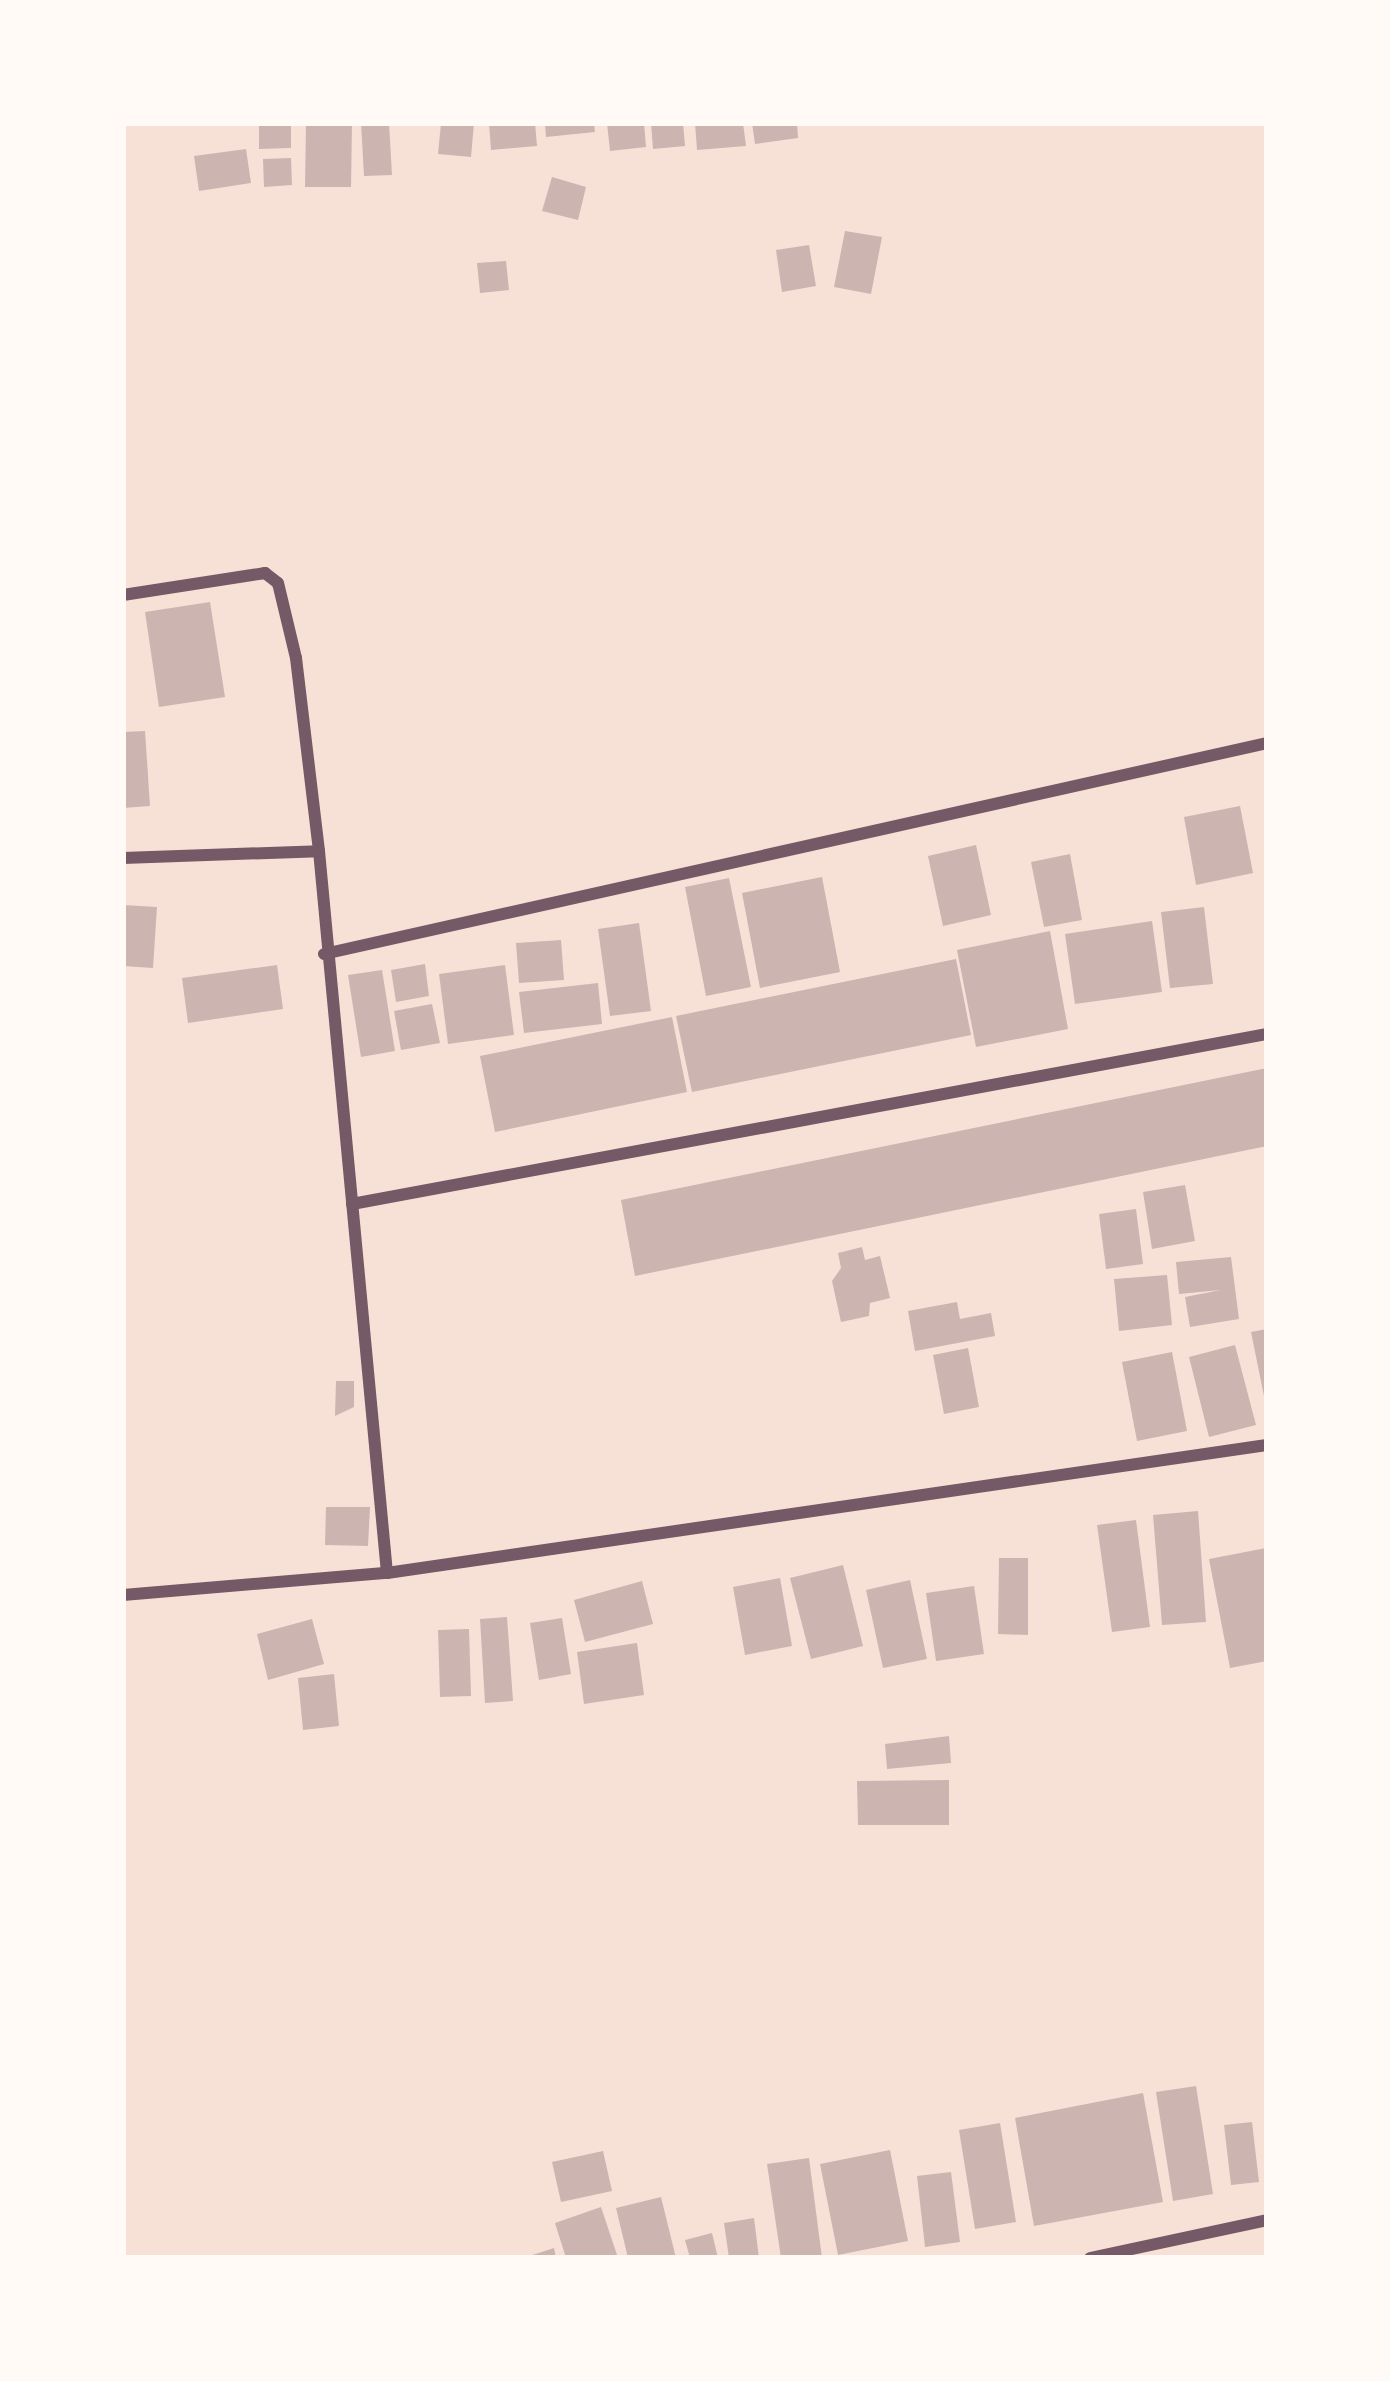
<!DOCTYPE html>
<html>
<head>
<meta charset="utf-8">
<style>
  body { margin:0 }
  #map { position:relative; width:1390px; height:2381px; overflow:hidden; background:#f7e1d7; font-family:"Nunito Sans",sans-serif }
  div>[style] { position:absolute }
  .building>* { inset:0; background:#ccb4b1 }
  .minor>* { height:12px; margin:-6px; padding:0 6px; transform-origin:6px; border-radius:6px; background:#755966 }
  span { translate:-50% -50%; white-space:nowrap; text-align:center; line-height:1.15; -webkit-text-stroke:10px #fffaf5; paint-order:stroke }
  .frame { position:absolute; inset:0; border:126px solid #fffaf5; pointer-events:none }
</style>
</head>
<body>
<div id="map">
  <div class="building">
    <i style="clip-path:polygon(259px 123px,291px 123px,291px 148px,259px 149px)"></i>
    <i style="clip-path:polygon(306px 123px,352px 123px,351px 187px,305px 187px)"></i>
    <i style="clip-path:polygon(361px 123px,389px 123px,392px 175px,364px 176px)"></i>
    <i style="clip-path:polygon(441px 123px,474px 123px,471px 157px,438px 154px)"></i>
    <i style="clip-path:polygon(489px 123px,535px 123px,537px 146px,491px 150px)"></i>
    <i style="clip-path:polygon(545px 123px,594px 123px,595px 132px,546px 137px)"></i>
    <i style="clip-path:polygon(607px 123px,644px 123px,646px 147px,610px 151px)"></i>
    <i style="clip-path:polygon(651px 123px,683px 123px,685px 146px,653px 149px)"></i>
    <i style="clip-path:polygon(695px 123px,743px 123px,746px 146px,697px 150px)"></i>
    <i style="clip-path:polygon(752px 123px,797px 123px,798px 138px,755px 144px)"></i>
    <i style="clip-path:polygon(246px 149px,251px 183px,199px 191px,194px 156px)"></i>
    <i style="clip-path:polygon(291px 158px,292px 185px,264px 187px,263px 159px)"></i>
    <i style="clip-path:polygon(552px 177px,586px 187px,578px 220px,542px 211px)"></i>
    <i style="clip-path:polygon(845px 231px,882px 237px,871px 294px,834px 287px)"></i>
    <i style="clip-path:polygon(809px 245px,816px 286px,782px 292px,776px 250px)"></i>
    <i style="clip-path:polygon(506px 261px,509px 290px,480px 293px,477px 263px)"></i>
    <i style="clip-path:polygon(210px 602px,225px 697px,159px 707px,145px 612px)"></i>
    <i style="clip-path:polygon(145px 731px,150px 806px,123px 808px,123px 732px)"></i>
    <i style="clip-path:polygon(1240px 806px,1253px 873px,1196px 885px,1184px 817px)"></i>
    <i style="clip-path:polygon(976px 845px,991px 915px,943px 926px,928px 856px)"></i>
    <i style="clip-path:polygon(1070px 854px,1082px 920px,1044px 927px,1031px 862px)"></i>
    <i style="clip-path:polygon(822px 877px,840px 972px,760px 988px,742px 893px)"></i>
    <i style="clip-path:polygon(729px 878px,751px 987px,706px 996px,685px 887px)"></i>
    <i style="clip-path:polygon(123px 905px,157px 907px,153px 968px,123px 966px)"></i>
    <i style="clip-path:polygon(1204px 907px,1213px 984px,1170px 988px,1161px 912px)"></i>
    <i style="clip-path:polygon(1152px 921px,1162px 992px,1075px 1004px,1065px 934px)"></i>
    <i style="clip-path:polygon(639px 923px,651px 1011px,610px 1016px,598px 929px)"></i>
    <i style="clip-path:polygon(1050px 931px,1068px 1029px,976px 1047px,957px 950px)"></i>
    <i style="clip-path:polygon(561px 940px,564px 980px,519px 983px,516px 943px)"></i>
    <i style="clip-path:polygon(956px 959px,971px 1035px,692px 1092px,676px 1016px)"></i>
    <i style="clip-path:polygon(425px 964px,429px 996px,396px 1002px,391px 970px)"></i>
    <i style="clip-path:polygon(277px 965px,283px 1009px,188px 1023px,182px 978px)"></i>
    <i style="clip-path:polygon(505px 965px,514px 1035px,448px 1044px,439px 974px)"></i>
    <i style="clip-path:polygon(382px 970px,395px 1051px,361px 1057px,348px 975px)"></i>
    <i style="clip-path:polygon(598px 983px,602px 1024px,524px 1033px,519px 992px)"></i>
    <i style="clip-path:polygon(432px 1004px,440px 1043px,401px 1050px,394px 1011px)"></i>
    <i style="clip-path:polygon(672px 1017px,687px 1092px,495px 1132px,480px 1056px)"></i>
    <i style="clip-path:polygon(1267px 1068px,1267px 1146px,635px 1276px,621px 1200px)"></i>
    <i style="clip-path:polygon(1185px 1185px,1195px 1241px,1152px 1249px,1143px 1192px)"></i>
    <i style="clip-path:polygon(1136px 1209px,1143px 1264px,1106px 1269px,1099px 1214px)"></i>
    <i style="clip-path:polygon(862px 1247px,865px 1260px,880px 1256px,890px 1298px,870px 1303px,869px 1316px,841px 1322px,832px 1281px,841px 1268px,838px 1253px)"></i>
    <i style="clip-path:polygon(1231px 1257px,1239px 1319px,1190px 1327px,1185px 1297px,1221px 1290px,1179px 1294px,1176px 1262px)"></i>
    <i style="clip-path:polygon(1167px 1275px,1172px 1325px,1119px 1331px,1114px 1279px)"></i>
    <i style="clip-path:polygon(957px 1302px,960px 1319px,991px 1313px,995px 1336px,915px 1351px,908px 1311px)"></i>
    <i style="clip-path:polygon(1267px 1329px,1267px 1400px,1265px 1401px,1251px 1332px)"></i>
    <i style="clip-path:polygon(1235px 1345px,1256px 1425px,1209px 1437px,1189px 1357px)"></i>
    <i style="clip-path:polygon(968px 1348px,979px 1407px,944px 1414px,933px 1355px)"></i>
    <i style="clip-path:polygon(1172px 1352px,1187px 1431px,1137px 1441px,1122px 1362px)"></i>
    <i style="clip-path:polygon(336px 1381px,354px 1381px,354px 1407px,335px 1416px)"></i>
    <i style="clip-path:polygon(326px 1507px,370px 1507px,368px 1546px,325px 1545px)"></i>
    <i style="clip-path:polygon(1198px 1511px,1206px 1622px,1162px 1625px,1153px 1515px)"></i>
    <i style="clip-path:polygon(1136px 1520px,1150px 1627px,1112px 1632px,1097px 1525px)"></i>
    <i style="clip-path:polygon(1266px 1548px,1267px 1661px,1230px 1668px,1209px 1559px)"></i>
    <i style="clip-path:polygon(999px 1558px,1028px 1558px,1028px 1635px,998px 1634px)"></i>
    <i style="clip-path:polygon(843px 1565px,863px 1646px,811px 1659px,790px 1578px)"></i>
    <i style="clip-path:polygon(780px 1578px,792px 1646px,745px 1655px,733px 1587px)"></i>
    <i style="clip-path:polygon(910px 1580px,927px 1659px,883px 1668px,866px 1590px)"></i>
    <i style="clip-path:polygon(642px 1581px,653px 1624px,585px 1642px,574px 1600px)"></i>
    <i style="clip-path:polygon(974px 1586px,984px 1654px,936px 1661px,926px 1593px)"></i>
    <i style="clip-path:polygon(507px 1617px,513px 1701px,485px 1703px,480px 1619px)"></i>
    <i style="clip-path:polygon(562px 1618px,571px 1674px,539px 1680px,530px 1623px)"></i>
    <i style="clip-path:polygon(312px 1619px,324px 1664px,268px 1680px,257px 1634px)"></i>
    <i style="clip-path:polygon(469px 1629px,471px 1696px,440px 1697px,438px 1630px)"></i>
    <i style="clip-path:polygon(637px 1643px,644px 1695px,584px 1704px,577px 1652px)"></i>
    <i style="clip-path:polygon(334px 1674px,339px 1726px,303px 1730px,298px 1678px)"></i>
    <i style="clip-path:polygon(949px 1736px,951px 1763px,887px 1769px,885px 1744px)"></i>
    <i style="clip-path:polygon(949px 1780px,949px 1825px,858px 1825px,857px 1781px)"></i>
    <i style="clip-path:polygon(1196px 2086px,1213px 2194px,1173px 2201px,1156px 2092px)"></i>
    <i style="clip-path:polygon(1143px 2093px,1163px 2202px,1034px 2226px,1015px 2118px)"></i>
    <i style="clip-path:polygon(1252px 2122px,1259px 2182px,1231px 2185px,1224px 2125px)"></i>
    <i style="clip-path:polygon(1000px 2123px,1016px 2222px,975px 2229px,959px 2130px)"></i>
    <i style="clip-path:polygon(890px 2150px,908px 2241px,838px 2255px,820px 2164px)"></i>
    <i style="clip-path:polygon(603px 2151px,612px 2191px,561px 2202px,552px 2162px)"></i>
    <i style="clip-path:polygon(809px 2158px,822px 2258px,781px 2258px,767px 2164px)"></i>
    <i style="clip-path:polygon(951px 2172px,960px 2242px,925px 2247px,917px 2176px)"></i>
    <i style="clip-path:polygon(661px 2197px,676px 2258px,628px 2258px,616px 2208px)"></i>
    <i style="clip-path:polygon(601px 2207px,618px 2258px,566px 2258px,555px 2223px)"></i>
    <i style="clip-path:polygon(754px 2218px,759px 2258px,729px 2258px,724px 2223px)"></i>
    <i style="clip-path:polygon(712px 2233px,718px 2258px,690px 2258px,685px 2240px)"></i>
    <i style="clip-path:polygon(554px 2248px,556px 2258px,526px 2258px,526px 2257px)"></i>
  </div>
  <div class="minor">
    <i style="left:123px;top:595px;width:144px;rotate:-8.8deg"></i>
    <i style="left:265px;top:573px;width:16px;rotate:38deg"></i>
    <i style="left:278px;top:583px;width:77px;rotate:76.5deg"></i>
    <i style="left:296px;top:658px;width:194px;rotate:83.2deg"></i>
    <i style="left:319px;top:851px;width:725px;rotate:84.62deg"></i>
    <i style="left:123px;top:858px;width:196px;rotate:-2deg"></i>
    <i style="left:324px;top:954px;width:966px;rotate:-12.61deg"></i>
    <i style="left:352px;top:1204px;width:931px;rotate:-10.53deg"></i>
    <i style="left:123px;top:1595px;width:265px;rotate:-4.8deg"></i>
    <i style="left:387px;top:1573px;width:889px;rotate:-8.28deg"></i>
    <i style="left:1090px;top:2258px;width:181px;rotate:-12.1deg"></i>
  </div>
  <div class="frame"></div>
</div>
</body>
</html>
